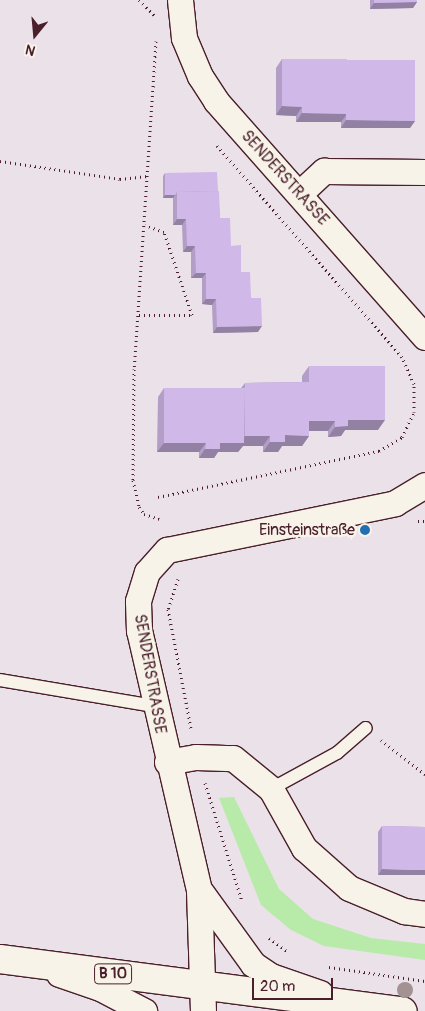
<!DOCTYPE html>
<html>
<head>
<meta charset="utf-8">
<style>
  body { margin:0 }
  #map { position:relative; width:425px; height:1011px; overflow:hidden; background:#ebe1e8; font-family:Pangolin,sans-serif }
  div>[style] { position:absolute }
  .green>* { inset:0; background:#b8eaaa }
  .path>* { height:3px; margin-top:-1.5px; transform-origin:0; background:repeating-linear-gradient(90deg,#4a1f2b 0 1px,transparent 0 5px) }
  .roads { filter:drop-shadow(1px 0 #4a1f2b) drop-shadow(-1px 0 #4a1f2b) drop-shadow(0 1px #4a1f2b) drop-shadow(0 -1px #4a1f2b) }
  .lane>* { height:12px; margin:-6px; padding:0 6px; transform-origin:6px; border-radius:6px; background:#f7f3e8 }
  .street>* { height:25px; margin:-12.5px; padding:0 12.5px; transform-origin:12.5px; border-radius:12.5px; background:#f7f3e8 }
  .primary>* { height:28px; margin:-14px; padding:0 14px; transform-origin:14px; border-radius:14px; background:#f7f3e8 }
  .trees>* { width:16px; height:16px; margin:-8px; border-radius:50%; background:#a29292 }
  .wall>* { inset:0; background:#b39ec8 }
  .shaded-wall>* { inset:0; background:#9281a2 }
  .building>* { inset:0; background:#d0b8e8 }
  .dots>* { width:14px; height:14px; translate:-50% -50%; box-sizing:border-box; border:2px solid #f7f3e8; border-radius:50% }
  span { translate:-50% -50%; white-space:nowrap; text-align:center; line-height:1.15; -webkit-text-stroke:5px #f7f3e8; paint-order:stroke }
  .shield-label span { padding:1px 4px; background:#f7f3e8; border:1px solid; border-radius:4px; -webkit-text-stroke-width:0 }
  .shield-label { font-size:15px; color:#4a1f2b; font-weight:700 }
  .street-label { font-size:16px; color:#4a1f2b }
  .poi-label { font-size:16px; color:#4a1f2b }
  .right { translate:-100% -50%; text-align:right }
  .north { position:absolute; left:10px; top:10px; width:50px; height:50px; -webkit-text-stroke:4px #f7f3e8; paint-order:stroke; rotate:197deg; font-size:14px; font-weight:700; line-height:20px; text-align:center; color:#4a1f2b }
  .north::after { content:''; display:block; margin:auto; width:18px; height:22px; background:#4a1f2b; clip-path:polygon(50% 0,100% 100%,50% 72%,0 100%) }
  .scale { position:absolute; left:252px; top:978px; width:81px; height:22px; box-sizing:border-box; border:2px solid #4a1f2b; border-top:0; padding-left:6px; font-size:15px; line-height:18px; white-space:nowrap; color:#4a1f2b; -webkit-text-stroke:4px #f7f3e8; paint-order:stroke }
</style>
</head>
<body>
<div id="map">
  <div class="green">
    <i style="clip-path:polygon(234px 797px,279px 889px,313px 919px,371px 938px,425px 944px,425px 960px,324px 946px,291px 930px,261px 905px,219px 798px)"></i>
  </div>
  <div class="path">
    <i style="left:139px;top:0;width:23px;rotate:45deg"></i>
    <i style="left:156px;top:41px;width:329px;rotate:93.8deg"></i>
    <i style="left:134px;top:369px;width:111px;rotate:90.5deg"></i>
    <i style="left:133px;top:480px;width:28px;rotate:77deg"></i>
    <i style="left:139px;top:507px;width:9px;rotate:54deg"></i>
    <i style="left:144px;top:514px;width:16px;rotate:18deg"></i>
    <i style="left:0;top:161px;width:121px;rotate:8.5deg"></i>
    <i style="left:120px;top:179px;width:28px;rotate:-6deg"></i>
    <i style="left:139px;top:315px;width:53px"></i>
    <i style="left:192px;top:315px;width:88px;rotate:-108.6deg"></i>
    <i style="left:164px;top:232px;width:20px;rotate:-160deg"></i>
    <i style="left:158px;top:497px;width:226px;rotate:-11.8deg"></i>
    <i style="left:379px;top:451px;width:27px;rotate:-31deg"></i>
    <i style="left:402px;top:437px;width:28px;rotate:-64deg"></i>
    <i style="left:414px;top:412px;width:28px;rotate:-90deg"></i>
    <i style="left:414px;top:384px;width:30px;rotate:-114deg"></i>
    <i style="left:402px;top:357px;width:281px;rotate:-131.2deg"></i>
    <i style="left:418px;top:521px;width:7px"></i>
    <i style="left:178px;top:579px;width:32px;rotate:108deg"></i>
    <i style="left:168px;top:609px;width:122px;rotate:79.1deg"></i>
    <i style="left:381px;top:740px;width:56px;rotate:37.7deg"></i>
    <i style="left:205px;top:783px;width:124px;rotate:72.6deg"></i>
    <i style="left:269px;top:938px;width:24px;rotate:36deg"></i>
    <i style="left:329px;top:967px;width:97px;rotate:8.3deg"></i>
  </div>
  <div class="roads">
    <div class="lane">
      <i style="left:0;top:680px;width:156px;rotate:9.6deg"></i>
      <i style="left:271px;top:789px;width:75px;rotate:-28.6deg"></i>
      <i style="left:337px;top:753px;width:38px;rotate:-41deg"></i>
    </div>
    <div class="street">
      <i style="left:180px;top:0;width:38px;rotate:84deg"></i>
      <i style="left:184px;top:38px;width:41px;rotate:67.2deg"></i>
      <i style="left:200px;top:76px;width:30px;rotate:57deg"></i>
      <i style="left:216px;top:101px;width:315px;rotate:48.5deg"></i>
      <i style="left:300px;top:193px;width:33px;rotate:-43deg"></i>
      <i style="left:324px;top:171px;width:101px;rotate:0.6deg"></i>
      <i style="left:167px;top:762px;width:29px;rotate:-10deg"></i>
      <i style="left:196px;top:757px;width:37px;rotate:2deg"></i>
      <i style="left:233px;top:758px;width:49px;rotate:39.2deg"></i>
      <i style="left:271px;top:789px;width:68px;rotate:60.8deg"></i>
      <i style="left:304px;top:848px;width:60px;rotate:41.6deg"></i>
      <i style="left:349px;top:888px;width:60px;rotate:22.7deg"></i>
      <i style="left:404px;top:911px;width:21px;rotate:8deg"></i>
      <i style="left:201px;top:892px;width:89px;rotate:54.2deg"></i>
      <i style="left:253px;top:964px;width:22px;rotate:34deg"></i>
      <i style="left:271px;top:976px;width:52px;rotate:19.1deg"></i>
      <i style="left:59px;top:974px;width:43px;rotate:18.9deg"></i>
      <i style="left:100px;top:988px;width:50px;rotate:27.6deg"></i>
      <i style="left:203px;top:1011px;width:121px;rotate:-91.9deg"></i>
      <i style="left:199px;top:890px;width:266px;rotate:-103deg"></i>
      <i style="left:139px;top:631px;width:30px;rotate:-92deg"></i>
      <i style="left:138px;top:601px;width:30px;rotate:-73deg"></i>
      <i style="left:147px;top:572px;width:30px;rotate:-48deg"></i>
      <i style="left:167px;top:550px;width:233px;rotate:-11.6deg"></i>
      <i style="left:395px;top:503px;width:35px;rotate:-31deg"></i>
    </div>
    <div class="primary">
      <i style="left:0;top:959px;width:406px;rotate:7.4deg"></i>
    </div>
  </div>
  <div class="trees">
    <i style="left:405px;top:990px"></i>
  </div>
  <div class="wall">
    <i style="clip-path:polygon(370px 0,417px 0,417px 2px,413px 8px,370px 9px)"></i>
    <i style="clip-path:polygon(282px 59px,347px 60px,415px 121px,410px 128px,341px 128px,341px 122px,296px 122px,296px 116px,276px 115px,276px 68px)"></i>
    <i style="clip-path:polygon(165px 173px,218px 191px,220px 218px,251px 298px,258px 332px,213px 333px,212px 305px,202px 304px,202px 278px,191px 278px,191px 252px,183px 252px,182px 225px,173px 225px,173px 198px,163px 198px,163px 176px)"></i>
    <i style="clip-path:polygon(309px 366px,378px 430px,345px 430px,341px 436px,328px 437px,328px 431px,309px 431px,309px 436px,302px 446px,282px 446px,278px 452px,263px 452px,263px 446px,243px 446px,238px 452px,218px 452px,214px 458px,199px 458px,199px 452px,157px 452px,158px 397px,164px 388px,241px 388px,245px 383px,302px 382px,302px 376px)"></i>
    <i style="clip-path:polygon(382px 826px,425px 827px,378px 875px,378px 832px)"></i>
  </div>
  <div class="shaded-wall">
    <i style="clip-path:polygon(417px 2px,413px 8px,370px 9px,374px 3px)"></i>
    <i style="clip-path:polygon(282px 106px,302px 107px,296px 116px,276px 115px)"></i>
    <i style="clip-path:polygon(302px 113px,347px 114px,341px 122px,296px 122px)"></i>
    <i style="clip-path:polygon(346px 120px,415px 121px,410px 128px,341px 128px)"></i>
    <i style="clip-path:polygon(165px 195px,175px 195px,173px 198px,163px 198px)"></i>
    <i style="clip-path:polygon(177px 219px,186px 219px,182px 225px,173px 225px)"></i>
    <i style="clip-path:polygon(187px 246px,195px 246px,191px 252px,183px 252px)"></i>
    <i style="clip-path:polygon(196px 273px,206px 273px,202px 278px,191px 278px)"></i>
    <i style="clip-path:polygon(206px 299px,216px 299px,212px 305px,202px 304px)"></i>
    <i style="clip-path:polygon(262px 326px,258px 332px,213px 333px,217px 327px)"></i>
    <i style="clip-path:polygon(348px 420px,385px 420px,378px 430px,345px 430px,341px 436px,328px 437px,335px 427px)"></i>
    <i style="clip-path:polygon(309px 421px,335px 421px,328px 431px,302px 431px)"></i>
    <i style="clip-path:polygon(285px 435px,309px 436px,302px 446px,282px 446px,278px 452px,263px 452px,270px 442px)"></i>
    <i style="clip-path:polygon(245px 436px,270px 436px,263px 446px,243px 446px,238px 452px,218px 452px,214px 458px,199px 458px,205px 449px,220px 443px,240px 443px)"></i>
    <i style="clip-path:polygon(164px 443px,206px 443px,199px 452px,157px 452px)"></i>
    <i style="clip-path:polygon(382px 869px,425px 870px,425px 875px,378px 875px)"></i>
  </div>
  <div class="building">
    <i style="clip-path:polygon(374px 0,417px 0,417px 2px,374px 3px)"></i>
    <i style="clip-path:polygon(282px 59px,347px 59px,347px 114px,302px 113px,302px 107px,282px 106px)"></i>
    <i style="clip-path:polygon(347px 60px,415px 60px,415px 121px,346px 120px,346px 114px,347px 114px)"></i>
    <i style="clip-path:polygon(217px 172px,218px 191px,177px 192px,175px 195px,165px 195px,165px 173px)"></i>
    <i style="clip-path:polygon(219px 191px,220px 218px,230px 218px,231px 246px,241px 245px,241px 272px,250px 272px,251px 298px,261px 298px,262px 326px,217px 327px,216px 299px,206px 299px,206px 273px,196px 273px,195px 246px,187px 246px,186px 219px,177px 219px,177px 192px)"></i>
    <i style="clip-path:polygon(309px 366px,385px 366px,385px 420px,348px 420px,348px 426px,335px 427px,335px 421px,309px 421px,309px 436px,285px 435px,285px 442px,270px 442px,270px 436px,245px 436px,245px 383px,309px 382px)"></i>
    <i style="clip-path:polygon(164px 388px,245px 388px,244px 443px,220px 443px,220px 449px,205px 449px,206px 443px,164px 443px)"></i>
    <i style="clip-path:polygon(382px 826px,425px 827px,425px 870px,382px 869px)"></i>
  </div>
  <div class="dots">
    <i style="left:365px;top:530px;background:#1f6fb2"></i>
  </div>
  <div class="shield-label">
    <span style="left:113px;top:974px">B 10</span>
  </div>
  <div class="street-label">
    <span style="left:285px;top:178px;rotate:48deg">SENDERSTRASSE</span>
    <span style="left:150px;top:674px;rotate:80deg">SENDERSTRASSE</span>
  </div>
  <div class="poi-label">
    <span class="right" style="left:355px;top:530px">Einsteinstraße</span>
  </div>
  <div class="north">N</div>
  <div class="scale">20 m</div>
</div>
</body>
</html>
